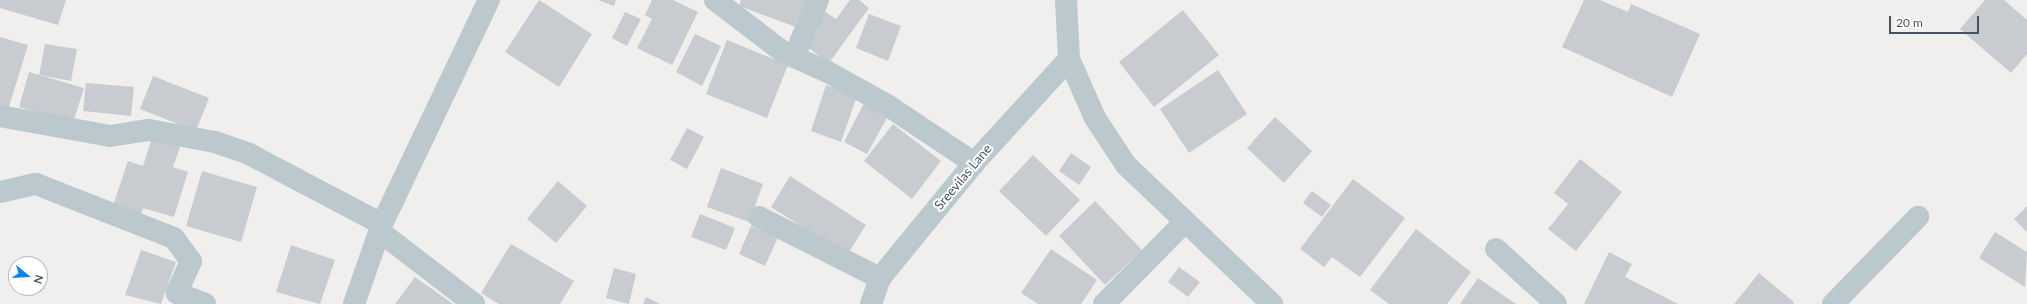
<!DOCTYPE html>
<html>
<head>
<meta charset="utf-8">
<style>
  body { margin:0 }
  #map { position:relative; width:2027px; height:304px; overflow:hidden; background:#f1eeee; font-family:Lato,sans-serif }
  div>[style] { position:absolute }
  .building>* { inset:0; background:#c8ccd1 }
  .minor>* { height:22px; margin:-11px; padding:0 11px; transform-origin:11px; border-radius:11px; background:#bbc8ce }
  span { translate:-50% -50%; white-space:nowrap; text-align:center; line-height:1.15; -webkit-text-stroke:4px #fff; paint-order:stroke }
  .street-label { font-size:13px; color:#45545d }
  .north { position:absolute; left:8px; top:256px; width:40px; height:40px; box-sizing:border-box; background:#fff; border:1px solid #b5bbbe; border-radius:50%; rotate:108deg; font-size:11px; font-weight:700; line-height:16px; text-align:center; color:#45545d }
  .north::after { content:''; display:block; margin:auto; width:14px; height:18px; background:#0e83ec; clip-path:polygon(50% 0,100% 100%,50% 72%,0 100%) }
  .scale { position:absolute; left:1889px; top:16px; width:90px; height:18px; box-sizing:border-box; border:2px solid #45545d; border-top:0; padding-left:5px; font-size:12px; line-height:14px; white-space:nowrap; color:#45545d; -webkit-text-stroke:3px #fff; paint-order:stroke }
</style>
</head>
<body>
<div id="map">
  <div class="building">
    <i style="clip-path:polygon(0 0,66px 0,58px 25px,0 8px)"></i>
    <i style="clip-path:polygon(539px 0,592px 34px,559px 87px,505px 52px)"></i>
    <i style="clip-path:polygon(598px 0,616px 0,614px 6px)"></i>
    <i style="clip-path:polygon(652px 0,673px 0,698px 12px,672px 65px,637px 48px,652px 19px,645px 15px)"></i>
    <i style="clip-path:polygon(741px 0,816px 0,804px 30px,739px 6px)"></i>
    <i style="clip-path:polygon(850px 0,859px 0,869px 8px,829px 63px,806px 46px,818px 30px,809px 25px,821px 9px,836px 19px)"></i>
    <i style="clip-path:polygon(1584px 0,1600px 0,1628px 12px,1631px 4px,1700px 34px,1672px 97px,1562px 47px)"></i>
    <i style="clip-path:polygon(1985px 0,2004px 0,2027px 20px,2027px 54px,2011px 73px,1960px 29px)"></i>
    <i style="clip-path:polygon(1183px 10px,1219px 55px,1154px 107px,1119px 62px)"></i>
    <i style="clip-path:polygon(625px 12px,641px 19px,627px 46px,612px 38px)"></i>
    <i style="clip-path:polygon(869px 14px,901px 26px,888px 61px,856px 48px)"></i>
    <i style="clip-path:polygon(695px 34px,721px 46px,702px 86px,676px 72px)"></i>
    <i style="clip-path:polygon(0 37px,28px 45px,8px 110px,0 107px)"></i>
    <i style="clip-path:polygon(727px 40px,788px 65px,767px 118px,706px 94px)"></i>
    <i style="clip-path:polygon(45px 44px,77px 49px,71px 81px,39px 75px)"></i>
    <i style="clip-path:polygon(1218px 70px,1247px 114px,1189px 153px,1160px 109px)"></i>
    <i style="clip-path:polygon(29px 72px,84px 88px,73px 123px,19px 107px)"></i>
    <i style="clip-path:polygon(153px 76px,209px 98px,196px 131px,140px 109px)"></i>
    <i style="clip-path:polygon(86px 83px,134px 87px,131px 116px,83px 111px)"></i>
    <i style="clip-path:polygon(826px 85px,857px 96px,841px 142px,811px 131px)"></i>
    <i style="clip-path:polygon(864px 103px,888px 116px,867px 154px,844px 142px)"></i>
    <i style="clip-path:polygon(1275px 117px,1312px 151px,1284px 183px,1247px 148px)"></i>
    <i style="clip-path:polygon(893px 124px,941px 161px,912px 199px,864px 161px)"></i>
    <i style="clip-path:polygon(687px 128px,704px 137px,687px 169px,670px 160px)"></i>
    <i style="clip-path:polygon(152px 138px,180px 147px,173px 167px,188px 172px,174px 217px,143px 208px,141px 215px,113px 206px,128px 161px,143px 166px)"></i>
    <i style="clip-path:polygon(1071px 153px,1091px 167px,1079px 185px,1059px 171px)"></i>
    <i style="clip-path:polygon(1033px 155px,1080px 200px,1046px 236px,999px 191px)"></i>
    <i style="clip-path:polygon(1580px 159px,1622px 192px,1576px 251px,1548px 229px,1568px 204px,1554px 193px)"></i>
    <i style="clip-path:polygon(721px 168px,763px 184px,749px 222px,707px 207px)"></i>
    <i style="clip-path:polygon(202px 171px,257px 187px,241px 242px,186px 226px)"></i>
    <i style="clip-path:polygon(790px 176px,866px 225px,847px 255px,771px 207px)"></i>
    <i style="clip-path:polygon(1353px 179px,1405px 218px,1360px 277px,1332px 257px,1324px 267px,1300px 249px)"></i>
    <i style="clip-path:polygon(558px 181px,587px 206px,556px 243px,527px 219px)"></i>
    <i style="clip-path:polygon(1312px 191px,1331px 205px,1322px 217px,1303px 203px)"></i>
    <i style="clip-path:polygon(1095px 201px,1142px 250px,1105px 285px,1059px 236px)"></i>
    <i style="clip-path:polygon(2027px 206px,2027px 232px,2014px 219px)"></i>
    <i style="clip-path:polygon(700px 214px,735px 228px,726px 250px,691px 237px)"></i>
    <i style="clip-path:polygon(751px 226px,778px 237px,765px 266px,739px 254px)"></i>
    <i style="clip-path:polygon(1416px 229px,1471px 272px,1447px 304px,1389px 304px,1370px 290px)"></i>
    <i style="clip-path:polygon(1995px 232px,2027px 252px,2025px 287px,1979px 258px)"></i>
    <i style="clip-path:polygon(511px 244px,574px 281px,560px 304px,499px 304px,481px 293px)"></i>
    <i style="clip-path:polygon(291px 245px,335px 260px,320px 304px,276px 292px)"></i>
    <i style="clip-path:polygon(1051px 249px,1097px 280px,1081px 304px,1038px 304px,1021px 293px)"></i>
    <i style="clip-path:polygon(141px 250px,176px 262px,161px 304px,125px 295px)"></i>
    <i style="clip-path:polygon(1609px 252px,1632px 264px,1625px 277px,1678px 304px,1584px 304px)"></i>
    <i style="clip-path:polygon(1179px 267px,1200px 282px,1188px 297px,1168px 282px)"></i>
    <i style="clip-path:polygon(614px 268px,636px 274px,629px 304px,606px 298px)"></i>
    <i style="clip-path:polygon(1759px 273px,1794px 302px,1793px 304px,1734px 304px)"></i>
    <i style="clip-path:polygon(415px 277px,453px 304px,395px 304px)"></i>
    <i style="clip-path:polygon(1478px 278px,1516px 304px,1460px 304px)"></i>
    <i style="clip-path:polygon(646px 297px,660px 304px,643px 304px)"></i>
  </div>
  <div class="minor">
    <i style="left:715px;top:0;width:86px;rotate:37.4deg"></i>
    <i style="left:783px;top:52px;width:49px;rotate:24deg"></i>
    <i style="left:828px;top:72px;width:68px;rotate:29.2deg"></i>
    <i style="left:887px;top:105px;width:105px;rotate:33.7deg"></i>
    <i style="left:1066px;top:0;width:59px;rotate:87.1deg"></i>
    <i style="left:1069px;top:59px;width:64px;rotate:66.2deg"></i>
    <i style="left:1095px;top:118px;width:56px;rotate:56.6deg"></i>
    <i style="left:1126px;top:165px;width:202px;rotate:43.6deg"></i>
    <i style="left:794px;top:57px;width:62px;rotate:-67.2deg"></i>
    <i style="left:0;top:116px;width:112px;rotate:10.3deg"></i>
    <i style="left:110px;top:136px;width:39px;rotate:-9deg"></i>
    <i style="left:149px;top:130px;width:67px;rotate:10.3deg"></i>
    <i style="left:215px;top:142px;width:36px;rotate:19deg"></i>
    <i style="left:249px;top:154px;width:150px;rotate:27.8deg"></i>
    <i style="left:0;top:192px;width:37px;rotate:-13deg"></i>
    <i style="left:36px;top:184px;width:148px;rotate:21.4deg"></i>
    <i style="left:174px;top:238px;width:29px;rotate:54deg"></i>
    <i style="left:191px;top:261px;width:35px;rotate:114deg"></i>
    <i style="left:177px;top:293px;width:30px;rotate:21deg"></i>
    <i style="left:759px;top:217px;width:136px;rotate:26.8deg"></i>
    <i style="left:379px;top:231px;width:120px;rotate:37.5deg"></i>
    <i style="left:1496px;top:249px;width:81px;rotate:42.5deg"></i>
    <i style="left:354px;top:304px;width:85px;rotate:-70.7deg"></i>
    <i style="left:382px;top:224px;width:248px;rotate:-64.5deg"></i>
    <i style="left:871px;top:304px;width:28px;rotate:-71deg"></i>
    <i style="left:880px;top:278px;width:149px;rotate:-50.7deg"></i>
    <i style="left:974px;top:163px;width:141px;rotate:-47.6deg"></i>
    <i style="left:1104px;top:304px;width:114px;rotate:-45.4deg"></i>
    <i style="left:1833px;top:304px;width:122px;rotate:-45.7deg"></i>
  </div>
  <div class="street-label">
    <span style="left:963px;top:177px;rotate:-50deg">Sreevilas Lane</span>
  </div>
  <div class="north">N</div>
  <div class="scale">20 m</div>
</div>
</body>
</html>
